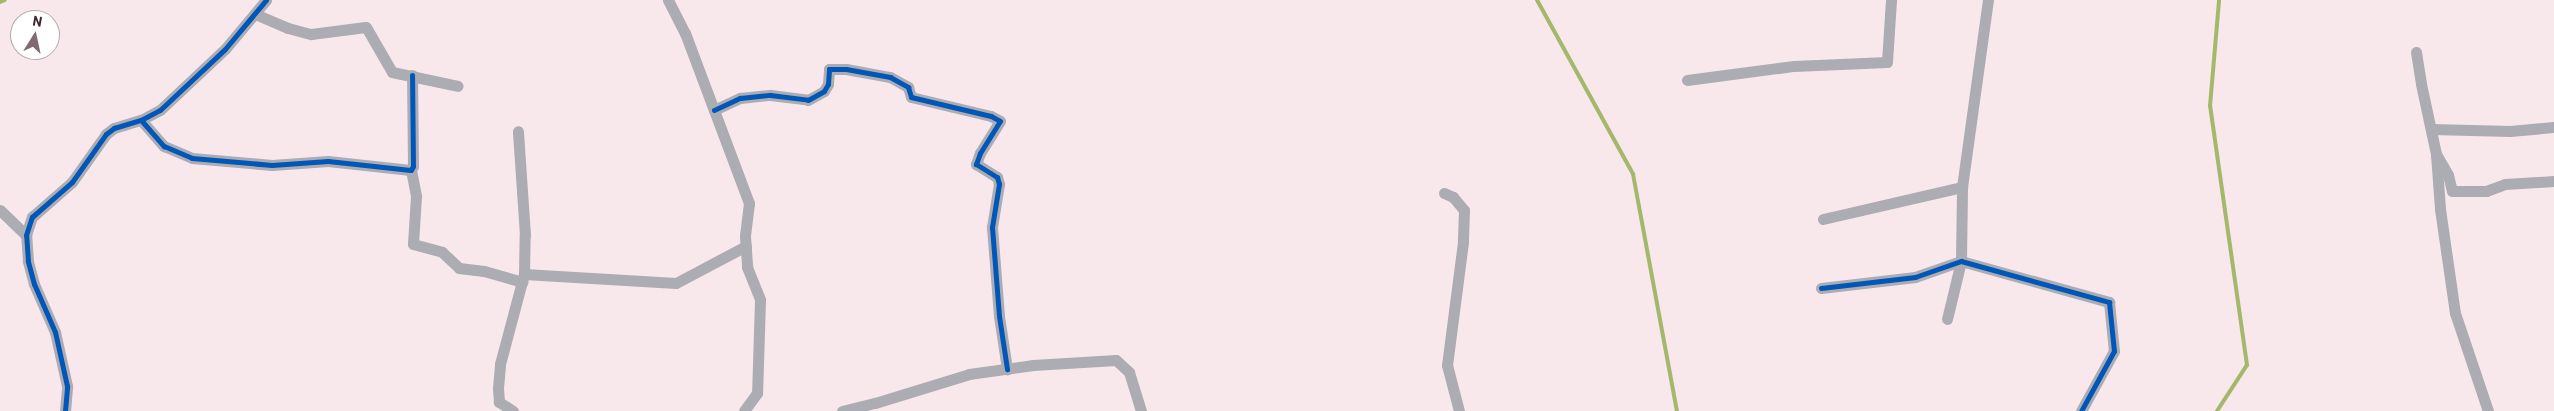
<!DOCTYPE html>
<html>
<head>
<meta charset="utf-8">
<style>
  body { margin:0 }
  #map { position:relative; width:2554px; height:411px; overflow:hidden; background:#f8e8eb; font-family:Barlow,sans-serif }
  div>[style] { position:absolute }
  .stream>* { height:4px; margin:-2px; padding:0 2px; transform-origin:2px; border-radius:2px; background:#a3b86a }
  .street>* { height:11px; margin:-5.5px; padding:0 5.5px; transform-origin:5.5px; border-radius:5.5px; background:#acacb3 }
  .cycleway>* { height:5px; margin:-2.5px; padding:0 2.5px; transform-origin:2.5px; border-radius:2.5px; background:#0057b8 }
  span { translate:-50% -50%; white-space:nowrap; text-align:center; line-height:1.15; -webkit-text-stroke:4px #fff; paint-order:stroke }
  .north { position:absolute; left:10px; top:10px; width:50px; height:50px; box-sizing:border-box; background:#fff; border:1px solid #b3a9ab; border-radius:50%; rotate:10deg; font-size:14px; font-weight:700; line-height:20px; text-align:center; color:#41272d }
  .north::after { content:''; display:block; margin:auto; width:18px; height:22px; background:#816b70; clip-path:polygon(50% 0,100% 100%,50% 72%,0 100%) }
</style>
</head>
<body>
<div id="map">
  <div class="stream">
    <i style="left:1537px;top:0;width:199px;rotate:61.1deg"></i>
    <i style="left:1633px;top:174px;width:241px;rotate:79.5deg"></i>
    <i style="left:0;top:2px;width:5px;rotate:-22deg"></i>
    <i style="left:2217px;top:411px;width:55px;rotate:-56.9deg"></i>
    <i style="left:2247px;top:365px;width:262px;rotate:-98.1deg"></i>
    <i style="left:2210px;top:106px;width:106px;rotate:-85.1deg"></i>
  </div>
  <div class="street">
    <i style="left:668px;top:0;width:37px;rotate:63deg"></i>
    <i style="left:685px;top:33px;width:182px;rotate:69.4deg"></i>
    <i style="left:749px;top:203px;width:33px;rotate:97deg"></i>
    <i style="left:745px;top:236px;width:31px;rotate:86deg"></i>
    <i style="left:747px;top:267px;width:35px;rotate:68deg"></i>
    <i style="left:760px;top:300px;width:93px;rotate:91.8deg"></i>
    <i style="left:757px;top:393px;width:22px;rotate:126deg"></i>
    <i style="left:255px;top:14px;width:36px;rotate:23deg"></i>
    <i style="left:288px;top:28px;width:24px;rotate:15deg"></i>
    <i style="left:311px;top:34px;width:55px;rotate:-7.3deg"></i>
    <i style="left:366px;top:27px;width:52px;rotate:60deg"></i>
    <i style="left:392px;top:72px;width:67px;rotate:12deg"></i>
    <i style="left:2416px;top:52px;width:32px;rotate:81deg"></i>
    <i style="left:2421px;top:84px;width:72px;rotate:77.9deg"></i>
    <i style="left:2436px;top:154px;width:24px;rotate:60deg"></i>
    <i style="left:2448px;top:175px;width:16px;rotate:76deg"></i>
    <i style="left:2452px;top:191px;width:34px"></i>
    <i style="left:2486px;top:191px;width:20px;rotate:-20deg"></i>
    <i style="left:2505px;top:184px;width:49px;rotate:-3.5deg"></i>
    <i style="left:1687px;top:80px;width:108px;rotate:-7.5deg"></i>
    <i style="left:1794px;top:66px;width:93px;rotate:-2.5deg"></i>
    <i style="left:1887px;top:62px;width:62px;rotate:-86.3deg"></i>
    <i style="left:714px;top:110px;width:29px;rotate:-25deg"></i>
    <i style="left:740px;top:98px;width:30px;rotate:-6deg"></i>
    <i style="left:770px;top:95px;width:38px;rotate:7deg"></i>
    <i style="left:808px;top:100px;width:18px;rotate:-29deg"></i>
    <i style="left:824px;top:91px;width:8px;rotate:-60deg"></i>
    <i style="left:828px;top:84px;width:15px;rotate:-86deg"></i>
    <i style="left:829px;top:69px;width:17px"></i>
    <i style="left:846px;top:69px;width:45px;rotate:10.3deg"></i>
    <i style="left:890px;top:77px;width:21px;rotate:29deg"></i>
    <i style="left:908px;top:87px;width:10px;rotate:73deg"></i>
    <i style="left:911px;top:97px;width:82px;rotate:13.4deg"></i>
    <i style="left:991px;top:116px;width:10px;rotate:29deg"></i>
    <i style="left:1000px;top:121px;width:38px;rotate:122deg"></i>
    <i style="left:980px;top:153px;width:12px;rotate:110deg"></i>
    <i style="left:976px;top:164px;width:25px;rotate:32deg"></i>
    <i style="left:997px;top:177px;width:7px;rotate:74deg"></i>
    <i style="left:999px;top:184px;width:44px;rotate:99.2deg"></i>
    <i style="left:992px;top:227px;width:89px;rotate:85.5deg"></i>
    <i style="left:999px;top:316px;width:54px;rotate:81.4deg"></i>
    <i style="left:141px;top:120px;width:35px;rotate:49deg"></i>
    <i style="left:164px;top:146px;width:30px;rotate:23deg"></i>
    <i style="left:192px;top:158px;width:80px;rotate:5deg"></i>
    <i style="left:272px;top:165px;width:56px;rotate:-4.1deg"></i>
    <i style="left:328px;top:161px;width:83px;rotate:6.2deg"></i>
    <i style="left:411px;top:170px;width:4px;rotate:-63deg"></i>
    <i style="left:413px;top:166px;width:91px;rotate:-90.6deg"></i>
    <i style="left:2432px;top:129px;width:78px;rotate:1.5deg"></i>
    <i style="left:2510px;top:131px;width:44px;rotate:-5.2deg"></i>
    <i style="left:2436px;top:154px;width:55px;rotate:85.8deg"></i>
    <i style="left:2440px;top:209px;width:105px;rotate:81.8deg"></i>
    <i style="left:2455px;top:313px;width:103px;rotate:71.4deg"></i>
    <i style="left:411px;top:170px;width:26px;rotate:79deg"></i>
    <i style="left:416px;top:196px;width:48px;rotate:93.6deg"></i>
    <i style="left:413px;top:244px;width:30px;rotate:15deg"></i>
    <i style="left:442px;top:252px;width:23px;rotate:43deg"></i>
    <i style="left:459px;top:268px;width:25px;rotate:7deg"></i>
    <i style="left:484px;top:271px;width:40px;rotate:16deg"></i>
    <i style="left:1444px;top:193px;width:10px;rotate:24deg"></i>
    <i style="left:1453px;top:197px;width:17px;rotate:50deg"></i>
    <i style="left:1464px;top:210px;width:32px;rotate:92deg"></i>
    <i style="left:1463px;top:242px;width:124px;rotate:97.4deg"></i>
    <i style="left:1447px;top:365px;width:48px;rotate:75.4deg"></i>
    <i style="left:0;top:210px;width:36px;rotate:44deg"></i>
    <i style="left:1823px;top:219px;width:143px;rotate:-13deg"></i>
    <i style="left:524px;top:274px;width:152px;rotate:3.4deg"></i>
    <i style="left:676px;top:283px;width:79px;rotate:-27.9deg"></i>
    <i style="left:1821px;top:288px;width:95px;rotate:-6.7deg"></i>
    <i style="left:1915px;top:277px;width:49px;rotate:-19.2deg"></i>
    <i style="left:1961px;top:261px;width:154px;rotate:15.5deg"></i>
    <i style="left:2109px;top:302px;width:49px;rotate:84.2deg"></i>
    <i style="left:2114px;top:351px;width:68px;rotate:118.8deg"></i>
    <i style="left:1947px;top:319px;width:60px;rotate:-76.4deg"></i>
    <i style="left:1961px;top:261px;width:74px;rotate:-89.2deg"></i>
    <i style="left:1962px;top:187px;width:189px;rotate:-82.1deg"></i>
    <i style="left:65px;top:411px;width:25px;rotate:-85deg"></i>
    <i style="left:67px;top:386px;width:55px;rotate:-102.5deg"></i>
    <i style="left:55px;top:332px;width:52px;rotate:-113.6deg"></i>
    <i style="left:34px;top:284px;width:24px;rotate:-105deg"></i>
    <i style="left:28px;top:261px;width:26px;rotate:-94deg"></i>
    <i style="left:26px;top:235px;width:19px;rotate:-72deg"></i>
    <i style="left:32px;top:217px;width:53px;rotate:-41.2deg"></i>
    <i style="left:72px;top:182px;width:59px;rotate:-54.7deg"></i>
    <i style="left:106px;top:134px;width:10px;rotate:-37deg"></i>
    <i style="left:114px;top:128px;width:28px;rotate:-17deg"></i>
    <i style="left:141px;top:120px;width:21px;rotate:-28deg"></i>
    <i style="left:160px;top:110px;width:89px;rotate:-43.2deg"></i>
    <i style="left:225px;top:49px;width:64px;rotate:-50.1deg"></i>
    <i style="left:513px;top:411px;width:17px;rotate:-147deg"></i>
    <i style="left:499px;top:402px;width:14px;rotate:-94deg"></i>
    <i style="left:498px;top:388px;width:24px;rotate:-85deg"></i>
    <i style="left:500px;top:364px;width:93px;rotate:-75.1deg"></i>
    <i style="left:524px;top:274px;width:39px;rotate:-89deg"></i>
    <i style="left:525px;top:235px;width:104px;rotate:-93.9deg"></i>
    <i style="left:842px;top:411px;width:34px;rotate:-14deg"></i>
    <i style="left:875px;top:403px;width:98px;rotate:-17.1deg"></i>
    <i style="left:969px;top:374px;width:65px;rotate:-8deg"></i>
    <i style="left:1033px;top:365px;width:83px;rotate:-3.4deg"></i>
    <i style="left:1116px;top:360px;width:18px;rotate:43deg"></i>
    <i style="left:1129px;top:372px;width:41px;rotate:72.9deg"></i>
  </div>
  <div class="cycleway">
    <i style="left:714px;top:110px;width:29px;rotate:-25deg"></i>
    <i style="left:740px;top:98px;width:30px;rotate:-6deg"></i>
    <i style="left:770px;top:95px;width:38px;rotate:7deg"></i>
    <i style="left:808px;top:100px;width:18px;rotate:-29deg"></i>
    <i style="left:824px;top:91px;width:8px;rotate:-60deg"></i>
    <i style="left:828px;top:84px;width:15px;rotate:-86deg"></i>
    <i style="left:829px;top:69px;width:17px"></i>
    <i style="left:846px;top:69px;width:45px;rotate:10.3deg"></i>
    <i style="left:890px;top:77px;width:21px;rotate:29deg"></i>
    <i style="left:908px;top:87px;width:10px;rotate:73deg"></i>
    <i style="left:911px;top:97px;width:82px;rotate:13.4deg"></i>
    <i style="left:991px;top:116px;width:10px;rotate:29deg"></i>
    <i style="left:1000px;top:121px;width:38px;rotate:122deg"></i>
    <i style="left:980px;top:153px;width:12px;rotate:110deg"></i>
    <i style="left:976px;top:164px;width:25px;rotate:32deg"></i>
    <i style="left:997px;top:177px;width:7px;rotate:74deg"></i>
    <i style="left:999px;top:184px;width:44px;rotate:99.2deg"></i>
    <i style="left:992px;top:227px;width:89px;rotate:85.5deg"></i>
    <i style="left:999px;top:316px;width:54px;rotate:81.4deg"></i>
    <i style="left:141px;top:120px;width:35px;rotate:49deg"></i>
    <i style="left:164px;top:146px;width:30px;rotate:23deg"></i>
    <i style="left:192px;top:158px;width:80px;rotate:5deg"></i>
    <i style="left:272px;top:165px;width:56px;rotate:-4.1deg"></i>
    <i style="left:328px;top:161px;width:83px;rotate:6.2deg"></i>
    <i style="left:411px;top:170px;width:4px;rotate:-63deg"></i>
    <i style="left:413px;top:166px;width:91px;rotate:-90.6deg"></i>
    <i style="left:1821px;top:288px;width:95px;rotate:-6.7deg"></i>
    <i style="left:1915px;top:277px;width:49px;rotate:-19.2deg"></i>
    <i style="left:1961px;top:261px;width:154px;rotate:15.5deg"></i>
    <i style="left:2109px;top:302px;width:49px;rotate:84.2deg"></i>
    <i style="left:2114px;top:351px;width:68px;rotate:118.8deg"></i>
    <i style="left:65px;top:411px;width:25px;rotate:-85deg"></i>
    <i style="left:67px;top:386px;width:55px;rotate:-102.5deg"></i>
    <i style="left:55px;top:332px;width:52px;rotate:-113.6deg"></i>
    <i style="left:34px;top:284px;width:24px;rotate:-105deg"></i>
    <i style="left:28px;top:261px;width:26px;rotate:-94deg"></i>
    <i style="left:26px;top:235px;width:19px;rotate:-72deg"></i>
    <i style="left:32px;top:217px;width:53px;rotate:-41.2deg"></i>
    <i style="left:72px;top:182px;width:59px;rotate:-54.7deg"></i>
    <i style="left:106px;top:134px;width:10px;rotate:-37deg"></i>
    <i style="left:114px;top:128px;width:28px;rotate:-17deg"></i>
    <i style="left:141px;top:120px;width:21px;rotate:-28deg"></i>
    <i style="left:160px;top:110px;width:89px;rotate:-43.2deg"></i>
    <i style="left:225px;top:49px;width:64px;rotate:-50.1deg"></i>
  </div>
  <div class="north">N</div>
</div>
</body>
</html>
